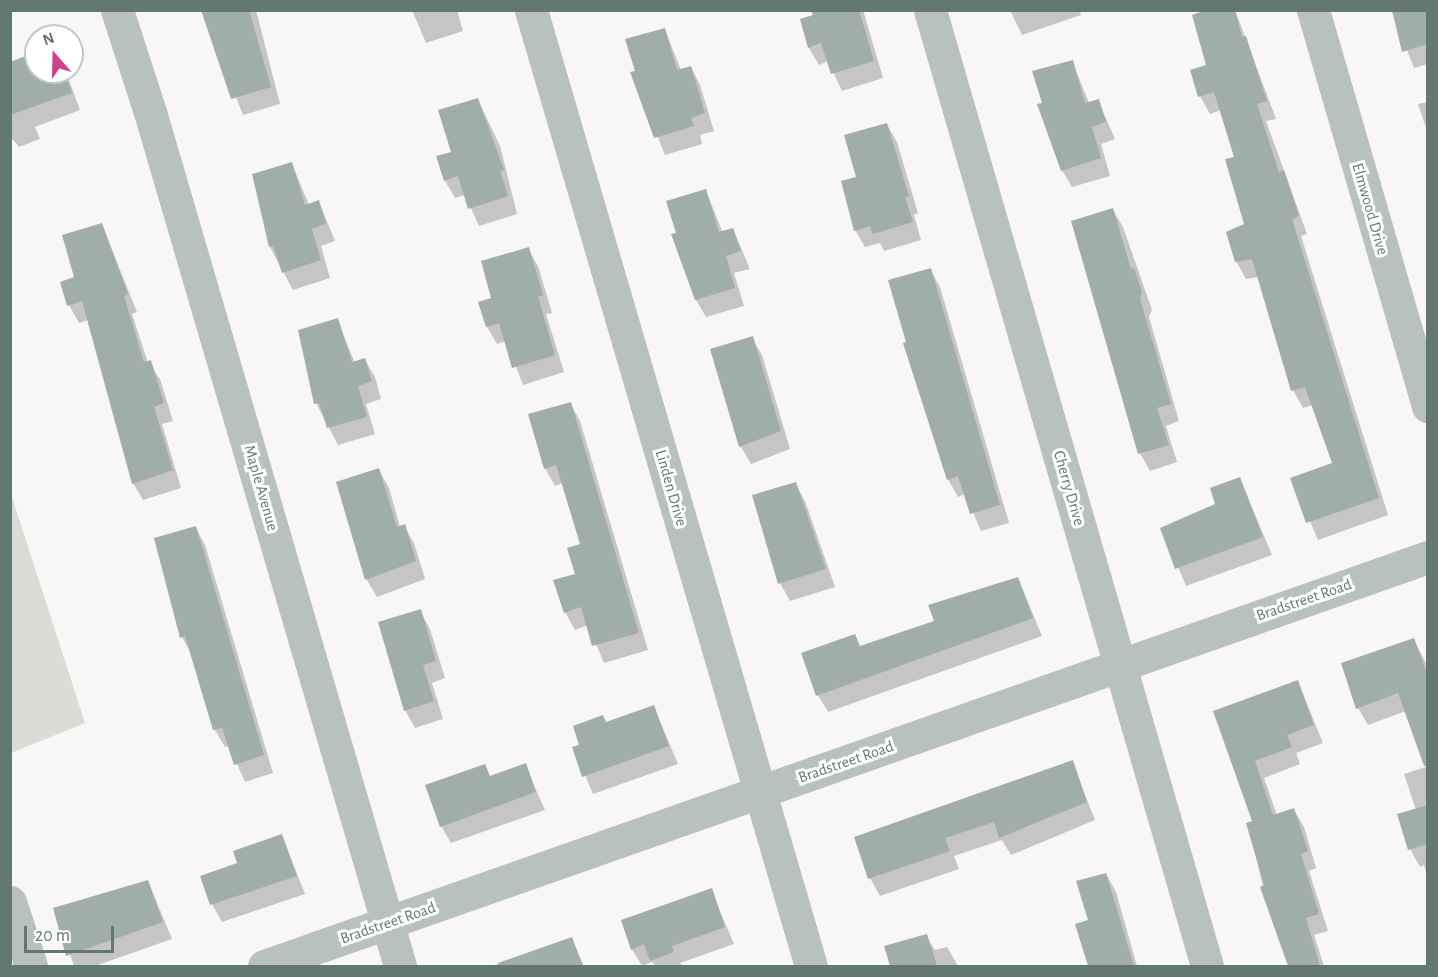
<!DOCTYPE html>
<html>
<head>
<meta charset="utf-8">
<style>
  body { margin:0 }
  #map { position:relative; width:1438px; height:977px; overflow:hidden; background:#f8f6f6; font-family:"Alegreya Sans",sans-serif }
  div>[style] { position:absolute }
  .green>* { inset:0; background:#dcdbd6 }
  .shadow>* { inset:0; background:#0003 }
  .building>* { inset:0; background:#a0aea9 }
  .minor>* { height:33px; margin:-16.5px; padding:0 16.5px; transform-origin:16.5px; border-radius:16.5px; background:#b9c1be }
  span { translate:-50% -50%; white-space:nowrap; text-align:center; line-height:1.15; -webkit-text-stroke:6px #fff; paint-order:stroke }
  .street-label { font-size:16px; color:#627870 }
  .frame { position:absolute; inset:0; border:12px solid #627870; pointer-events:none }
  .north { position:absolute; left:24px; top:24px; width:60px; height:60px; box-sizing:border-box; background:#fff; border:2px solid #c0c9c6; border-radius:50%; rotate:340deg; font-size:16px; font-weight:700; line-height:24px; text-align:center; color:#627870 }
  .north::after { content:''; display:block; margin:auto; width:21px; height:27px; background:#ce408e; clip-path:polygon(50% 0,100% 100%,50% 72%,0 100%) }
  .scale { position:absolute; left:24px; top:926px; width:90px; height:27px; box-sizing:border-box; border:3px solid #627870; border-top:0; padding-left:8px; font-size:18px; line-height:21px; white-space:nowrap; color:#627870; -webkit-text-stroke:4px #fff; paint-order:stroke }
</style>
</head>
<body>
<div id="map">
  <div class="green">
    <i style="clip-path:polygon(10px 491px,85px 723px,11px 753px,10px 753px)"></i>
  </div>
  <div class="shadow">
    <i style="clip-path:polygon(201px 10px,256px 10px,280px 104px,243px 115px)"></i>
    <i style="clip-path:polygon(412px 10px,457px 10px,463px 31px,426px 43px)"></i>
    <i style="clip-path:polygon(813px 10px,863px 10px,883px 78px,842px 91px,828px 61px,819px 65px,809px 48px)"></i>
    <i style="clip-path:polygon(1010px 10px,1079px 10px,1081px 15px,1022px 35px)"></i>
    <i style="clip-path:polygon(1235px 10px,1276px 119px,1266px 121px,1307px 234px,1301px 236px,1388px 515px,1318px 540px,1292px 479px,1334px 464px,1313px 405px,1303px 408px,1293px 390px,1259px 277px,1246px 279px,1236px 261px,1245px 225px,1236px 158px,1221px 110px,1210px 114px,1200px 96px,1208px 66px)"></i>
    <i style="clip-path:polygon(1391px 10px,1428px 10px,1428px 64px,1414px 68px)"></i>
    <i style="clip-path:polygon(665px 30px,681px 70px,691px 67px,700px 85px,714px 131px,700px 135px,702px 144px,665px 155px,632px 73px,637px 72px)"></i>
    <i style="clip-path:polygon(36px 55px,36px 72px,66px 72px,80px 110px,35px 127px,40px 139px,19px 147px,10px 136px,10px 65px)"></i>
    <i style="clip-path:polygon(1072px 61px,1089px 103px,1098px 100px,1115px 139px,1101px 144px,1110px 176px,1072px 187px,1062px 170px,1044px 104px)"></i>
    <i style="clip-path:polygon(478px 100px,500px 146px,517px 214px,479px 226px,465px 195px,455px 198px,445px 181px)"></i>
    <i style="clip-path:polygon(1428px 102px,1428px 134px,1418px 104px)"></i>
    <i style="clip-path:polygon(887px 125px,897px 142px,918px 213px,914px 215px,921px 240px,884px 251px,880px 243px,865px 247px,855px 230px,858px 178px)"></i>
    <i style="clip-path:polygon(292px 164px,309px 205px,319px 202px,335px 241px,321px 246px,330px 278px,293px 290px,270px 247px,254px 175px)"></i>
    <i style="clip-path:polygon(706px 191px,723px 233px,733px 229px,750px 269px,734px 273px,744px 306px,706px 317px,696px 300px,677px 234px)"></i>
    <i style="clip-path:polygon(1113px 210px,1123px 227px,1152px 310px,1149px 317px,1179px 421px,1166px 426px,1177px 462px,1150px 471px,1140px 453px,1073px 222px)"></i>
    <i style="clip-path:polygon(102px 225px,137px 312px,132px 314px,148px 363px,160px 379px,173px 421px,162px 424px,181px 488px,143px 500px,133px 483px,88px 320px,79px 323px,69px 305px,76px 278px)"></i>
    <i style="clip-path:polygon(528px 249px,538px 266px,552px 313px,546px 314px,564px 372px,523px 385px,506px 341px,497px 344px,487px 327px,493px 299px)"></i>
    <i style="clip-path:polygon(930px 269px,940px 287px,1009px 523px,981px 531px,965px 494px,958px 497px,948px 479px,908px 343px)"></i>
    <i style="clip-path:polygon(337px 320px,355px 363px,365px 360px,375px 377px,381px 399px,366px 404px,375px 434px,338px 445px,316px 403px)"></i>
    <i style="clip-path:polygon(752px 338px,762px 355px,790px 449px,751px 464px,741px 447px,712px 350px)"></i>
    <i style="clip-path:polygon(570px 403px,580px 421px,648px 650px,604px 663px,588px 625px,575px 630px,565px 612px,582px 545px,563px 483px,555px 486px,545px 468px)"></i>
    <i style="clip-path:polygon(379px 470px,389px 488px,400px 527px,404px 526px,414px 543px,425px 579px,377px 597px,367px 580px,338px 483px)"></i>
    <i style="clip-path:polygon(1240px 479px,1272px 555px,1186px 586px,1162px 529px,1217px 505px)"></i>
    <i style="clip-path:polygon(795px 483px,805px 501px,835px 587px,790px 601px,780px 583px,754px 496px)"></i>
    <i style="clip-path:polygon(195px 527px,205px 545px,273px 773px,245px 782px,229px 746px,225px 747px,215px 730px,192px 655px,182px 637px)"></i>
    <i style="clip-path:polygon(1018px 578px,1042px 636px,828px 712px,818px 695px,861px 648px,936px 622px)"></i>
    <i style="clip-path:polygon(420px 611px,430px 629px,445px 678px,432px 683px,443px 719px,415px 728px,405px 710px)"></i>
    <i style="clip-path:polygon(1414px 640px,1428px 667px,1428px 880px,1424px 865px,1420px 867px,1410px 849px,1416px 810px,1404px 774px,1426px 767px,1406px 711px,1368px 725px,1358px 708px)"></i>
    <i style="clip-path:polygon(1298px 682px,1323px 743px,1296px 753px,1300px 764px,1264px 778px,1277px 815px,1294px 810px,1304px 827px,1316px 868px,1309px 871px,1328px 931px,1314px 935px,1324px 966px,1289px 966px,1268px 907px,1248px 824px,1254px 822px,1215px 712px)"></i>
    <i style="clip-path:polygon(654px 707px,678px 764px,593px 794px,574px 748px,606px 723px)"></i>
    <i style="clip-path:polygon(1072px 762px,1095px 820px,1011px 855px,1002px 840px,954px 856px,959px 869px,880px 896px,870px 878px)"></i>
    <i style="clip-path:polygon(525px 765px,545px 810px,451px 843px,441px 826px,491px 777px)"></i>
    <i style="clip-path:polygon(282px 836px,305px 894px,222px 922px,212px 904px,238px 864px)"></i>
    <i style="clip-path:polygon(1106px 874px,1116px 892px,1137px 966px,1089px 966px,1077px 925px,1090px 921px)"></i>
    <i style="clip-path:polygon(148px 881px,172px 939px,95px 966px,74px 966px,55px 909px)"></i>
    <i style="clip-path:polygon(711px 890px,734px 944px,680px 963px,682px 966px,655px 966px,652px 962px,642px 966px,632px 949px)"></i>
    <i style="clip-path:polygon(926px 936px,935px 950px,947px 947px,958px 966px,891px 966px,886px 948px)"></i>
    <i style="clip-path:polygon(571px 939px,584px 966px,492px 966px)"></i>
  </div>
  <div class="building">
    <i style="clip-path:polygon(201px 10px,249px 10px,271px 87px,231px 99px)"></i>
    <i style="clip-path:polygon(811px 10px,859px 10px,874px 61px,831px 74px,821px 43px,808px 48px,800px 19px,813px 15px)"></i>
    <i style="clip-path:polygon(1206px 10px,1235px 10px,1242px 37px,1246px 36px,1267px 101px,1257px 104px,1279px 172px,1284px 170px,1299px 216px,1292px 219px,1379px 498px,1306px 523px,1290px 478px,1332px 463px,1305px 387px,1291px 391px,1252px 259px,1235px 262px,1226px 232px,1244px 224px,1225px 159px,1234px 157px,1214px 92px,1198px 97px,1190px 70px,1206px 65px,1192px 15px)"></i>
    <i style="clip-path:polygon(1392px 10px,1428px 10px,1428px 44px,1402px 52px)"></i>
    <i style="clip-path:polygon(665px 28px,677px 70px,691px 66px,705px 113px,691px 118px,694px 126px,654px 138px,630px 72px,635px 71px,625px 39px)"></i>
    <i style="clip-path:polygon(36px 52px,36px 72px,64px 72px,72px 93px,10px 115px,10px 62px)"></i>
    <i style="clip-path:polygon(1073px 60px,1085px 103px,1099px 99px,1106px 122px,1092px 127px,1101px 158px,1061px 171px,1037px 104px,1042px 103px,1032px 71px)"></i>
    <i style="clip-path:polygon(478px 98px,504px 170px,500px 171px,508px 196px,468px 209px,458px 176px,444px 181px,436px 156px,451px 152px,438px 110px)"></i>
    <i style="clip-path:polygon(887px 123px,909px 196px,905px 197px,913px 222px,873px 234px,870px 226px,854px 231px,841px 181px,856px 177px,844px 135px)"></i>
    <i style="clip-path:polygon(292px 162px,305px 205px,319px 200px,326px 223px,312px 229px,321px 260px,282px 273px,273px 246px,269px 247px,252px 174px)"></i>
    <i style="clip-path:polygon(706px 189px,719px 232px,733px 228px,741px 251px,726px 256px,735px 288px,695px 300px,671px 234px,676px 233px,666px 201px)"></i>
    <i style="clip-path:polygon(1113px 208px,1131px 269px,1134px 268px,1142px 292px,1140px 299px,1171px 404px,1157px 408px,1169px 445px,1138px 454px,1071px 221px)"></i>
    <i style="clip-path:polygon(102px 223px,128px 294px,124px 296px,144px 362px,151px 360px,164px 403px,154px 407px,173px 470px,132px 484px,82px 301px,67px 306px,60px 282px,74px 277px,62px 235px)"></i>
    <i style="clip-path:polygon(529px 247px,543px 295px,538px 297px,555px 355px,512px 368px,499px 323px,486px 327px,478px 302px,491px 298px,481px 261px)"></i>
    <i style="clip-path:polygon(931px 268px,1000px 505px,970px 514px,958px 476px,947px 480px,903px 343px,906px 342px,888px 280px)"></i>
    <i style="clip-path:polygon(338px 318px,352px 362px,365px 358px,372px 381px,358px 386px,367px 417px,327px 428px,319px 403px,314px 404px,298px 330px)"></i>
    <i style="clip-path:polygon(753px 336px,781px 431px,739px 447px,710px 349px)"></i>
    <i style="clip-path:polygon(571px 402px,639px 633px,592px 646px,581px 607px,564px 613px,553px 580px,575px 574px,567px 548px,580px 544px,556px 465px,544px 469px,528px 414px)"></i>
    <i style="clip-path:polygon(379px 468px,397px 527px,405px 524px,416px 561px,365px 580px,336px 482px)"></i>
    <i style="clip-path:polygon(1240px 477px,1263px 537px,1175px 569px,1160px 528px,1215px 504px,1210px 488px)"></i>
    <i style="clip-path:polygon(796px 482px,826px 569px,778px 584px,752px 495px)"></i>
    <i style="clip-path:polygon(196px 526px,264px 755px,234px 765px,222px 728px,213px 730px,185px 636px,180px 638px,154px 538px)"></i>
    <i style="clip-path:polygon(1018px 577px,1033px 618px,816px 696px,801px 653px,855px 634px,860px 646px,934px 621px,928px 605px)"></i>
    <i style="clip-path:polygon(421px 609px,436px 661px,423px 665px,434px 701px,404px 711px,378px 622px)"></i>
    <i style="clip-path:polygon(1414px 638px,1428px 676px,1428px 766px,1424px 766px,1398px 693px,1356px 709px,1341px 663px)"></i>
    <i style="clip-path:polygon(1298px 680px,1314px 725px,1287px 735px,1292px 747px,1255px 761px,1273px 815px,1294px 808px,1308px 851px,1301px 854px,1319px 914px,1306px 918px,1320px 966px,1288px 966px,1260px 887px,1264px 885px,1246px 823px,1252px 821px,1213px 711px)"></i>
    <i style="clip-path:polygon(654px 705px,669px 746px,582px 777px,572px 747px,579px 745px,573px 726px,603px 715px,606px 722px)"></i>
    <i style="clip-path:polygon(1073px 760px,1087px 802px,999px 838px,994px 822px,945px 838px,950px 851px,868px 879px,854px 837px)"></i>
    <i style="clip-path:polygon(526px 763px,536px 792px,440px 827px,425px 785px,485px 764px,490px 776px)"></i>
    <i style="clip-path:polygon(1428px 805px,1428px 844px,1408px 850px,1397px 814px)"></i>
    <i style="clip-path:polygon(282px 834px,297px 876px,210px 905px,200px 876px,237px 863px,233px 851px)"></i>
    <i style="clip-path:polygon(1106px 873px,1134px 966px,1088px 966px,1075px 924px,1088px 920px,1076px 881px)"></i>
    <i style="clip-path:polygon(148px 880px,163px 922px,66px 956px,53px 908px)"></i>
    <i style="clip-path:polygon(712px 888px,725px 927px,672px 946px,674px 952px,650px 961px,644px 944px,631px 950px,621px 920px)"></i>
    <i style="clip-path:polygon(927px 934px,937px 966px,890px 966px,884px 946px)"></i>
    <i style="clip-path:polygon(572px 937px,583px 966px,499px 966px,498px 963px)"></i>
  </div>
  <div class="minor">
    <i style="left:117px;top:10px;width:107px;rotate:72.1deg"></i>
    <i style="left:150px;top:112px;width:890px;rotate:73.68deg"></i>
    <i style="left:531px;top:10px;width:996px;rotate:73.68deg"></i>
    <i style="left:930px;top:10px;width:995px;rotate:73.84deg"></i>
    <i style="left:1313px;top:10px;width:413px;rotate:73.8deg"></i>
    <i style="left:10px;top:902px;width:67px;rotate:71.8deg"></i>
    <i style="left:264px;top:966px;width:1234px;rotate:-19.36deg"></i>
  </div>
  <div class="street-label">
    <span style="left:1370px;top:209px;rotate:74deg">Elmwood Drive</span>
    <span style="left:261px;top:488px;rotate:74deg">Maple Avenue</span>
    <span style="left:671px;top:488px;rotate:74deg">Linden Drive</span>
    <span style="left:1069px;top:488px;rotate:74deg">Cherry Drive</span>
    <span style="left:1304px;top:600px;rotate:-19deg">Bradstreet Road</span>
    <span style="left:846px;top:762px;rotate:-19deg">Bradstreet Road</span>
    <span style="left:388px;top:923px;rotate:-19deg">Bradstreet Road</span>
  </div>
  <div class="frame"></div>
  <div class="north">N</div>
  <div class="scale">20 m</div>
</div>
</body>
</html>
